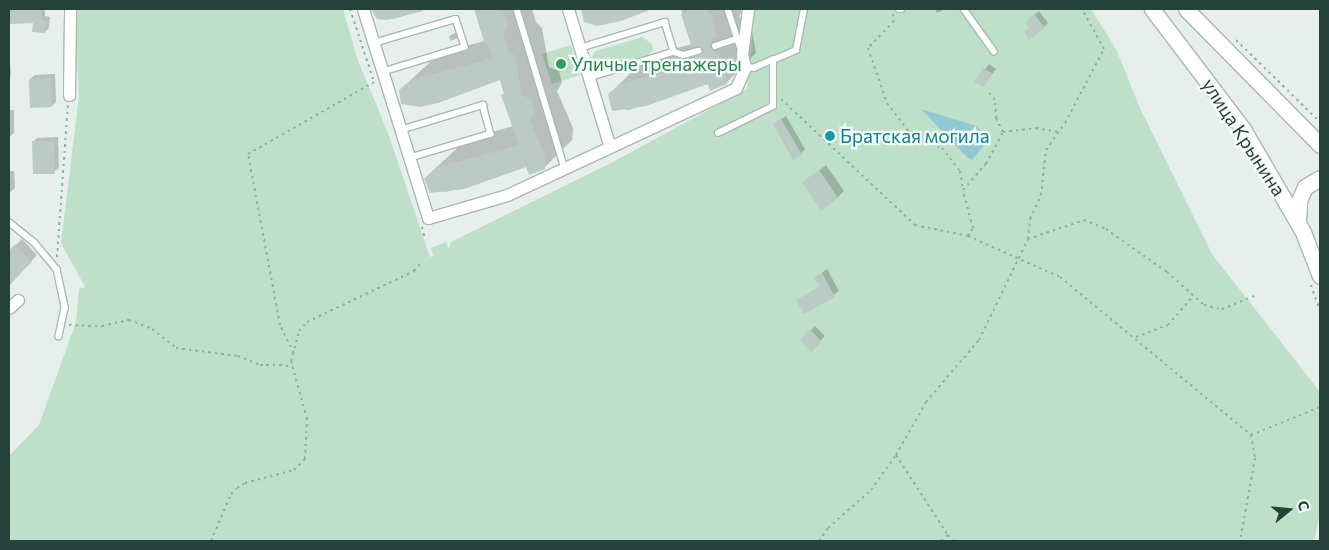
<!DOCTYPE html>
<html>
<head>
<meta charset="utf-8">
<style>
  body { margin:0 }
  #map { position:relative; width:1329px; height:550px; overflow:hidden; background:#e6efeb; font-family:Commissioner,sans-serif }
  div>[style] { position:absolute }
  .green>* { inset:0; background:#bfe0c8 }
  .water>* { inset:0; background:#8ec9d4 }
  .shadow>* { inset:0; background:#0003 }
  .building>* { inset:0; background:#bbcac4 }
  .path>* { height:2px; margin-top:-1px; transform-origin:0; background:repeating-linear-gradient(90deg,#86b3a5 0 2.5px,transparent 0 6.5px) }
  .roads { filter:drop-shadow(1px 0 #a8b8b2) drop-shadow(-1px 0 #a8b8b2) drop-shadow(0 1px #a8b8b2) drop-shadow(0 -1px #a8b8b2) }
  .lane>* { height:5.5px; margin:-2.75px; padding:0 2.75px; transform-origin:2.75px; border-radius:2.75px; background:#fff }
  .street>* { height:11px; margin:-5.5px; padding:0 5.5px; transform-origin:5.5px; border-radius:5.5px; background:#fff }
  .secondary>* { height:15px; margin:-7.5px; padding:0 7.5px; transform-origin:7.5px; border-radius:7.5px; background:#fff }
  .dots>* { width:14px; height:14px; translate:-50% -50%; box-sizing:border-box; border:2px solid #f7fbf9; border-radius:50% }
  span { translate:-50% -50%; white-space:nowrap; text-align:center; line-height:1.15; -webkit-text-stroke:4.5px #f7fbf9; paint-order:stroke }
  .leisure-label { font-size:19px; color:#27864d }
  .left { translate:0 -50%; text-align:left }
  .culture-label { font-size:19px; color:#0d838f }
  .street-label { font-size:19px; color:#24423a }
  .frame { position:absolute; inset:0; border:10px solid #24423a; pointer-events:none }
  .north { position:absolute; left:1264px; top:485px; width:50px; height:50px; -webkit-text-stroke:4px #f7fbf9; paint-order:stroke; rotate:73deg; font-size:14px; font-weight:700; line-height:20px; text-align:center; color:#24423a }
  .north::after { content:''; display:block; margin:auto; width:18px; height:22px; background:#24423a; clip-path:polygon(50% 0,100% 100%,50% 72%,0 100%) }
</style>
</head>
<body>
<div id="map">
  <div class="green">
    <i style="clip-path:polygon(75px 9px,343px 9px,357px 58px,388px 133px,430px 257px,446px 250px,433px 255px,431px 248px,446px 242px,449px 249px,451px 242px,613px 162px,747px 89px,755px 9px,1091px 9px,1116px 49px,1140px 108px,1212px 254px,1320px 392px,1320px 513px,1314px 541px,9px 541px,9px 456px,39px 425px,76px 322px,79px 289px,85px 287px,61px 243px,79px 96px)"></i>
    <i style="clip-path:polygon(642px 37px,652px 44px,653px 50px,647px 56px,595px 69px,591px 58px,596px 51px)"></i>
    <i style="clip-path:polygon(571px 45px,580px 75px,552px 84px,542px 54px)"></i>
  </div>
  <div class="water">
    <i style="clip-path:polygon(921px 109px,976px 126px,988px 137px,983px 147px,972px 160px,967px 157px)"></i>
  </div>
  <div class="shadow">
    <i style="clip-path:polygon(9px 9px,45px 9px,45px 16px,50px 17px,49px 28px,45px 32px,34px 21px,9px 22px)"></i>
    <i style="clip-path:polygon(374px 9px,426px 9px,393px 19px,375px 16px)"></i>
    <i style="clip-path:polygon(475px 9px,532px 9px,536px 22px,542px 28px,549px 67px,559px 71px,562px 83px,557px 91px,573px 128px,572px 140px,544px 168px,527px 165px,446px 192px,428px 189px,426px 177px,467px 139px,514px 126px,502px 96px,505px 93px,501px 79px,400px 90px,441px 52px,485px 41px)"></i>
    <i style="clip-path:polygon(583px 9px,652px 9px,621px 20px,585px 21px)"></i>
    <i style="clip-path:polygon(681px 9px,742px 9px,739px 17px,752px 30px,756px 53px,726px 83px,709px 82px,629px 110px,611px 107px,609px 94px,639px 65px,651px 55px,692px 44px)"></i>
    <i style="clip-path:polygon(935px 9px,945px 9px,937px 13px)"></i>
    <i style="clip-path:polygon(1039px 11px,1048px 23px,1044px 27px,1030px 27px,1031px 17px)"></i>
    <i style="clip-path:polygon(457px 32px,458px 38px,450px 41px,449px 36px)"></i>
    <i style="clip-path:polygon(9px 50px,11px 76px,9px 78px)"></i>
    <i style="clip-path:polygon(989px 64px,996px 69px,983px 86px,976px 81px)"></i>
    <i style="clip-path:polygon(55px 74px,56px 102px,52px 106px,30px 79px,35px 75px)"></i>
    <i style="clip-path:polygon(9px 110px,14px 110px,14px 133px,9px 137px)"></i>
    <i style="clip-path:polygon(786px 116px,805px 149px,801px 154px,774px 124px)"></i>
    <i style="clip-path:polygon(58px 137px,59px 168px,54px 172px,33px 142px,37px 138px)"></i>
    <i style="clip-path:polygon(826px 165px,844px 191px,837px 198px,803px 183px)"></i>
    <i style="clip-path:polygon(9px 171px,14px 171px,15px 188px,9px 193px)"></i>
    <i style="clip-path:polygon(22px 239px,37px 255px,9px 286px,9px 252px)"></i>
    <i style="clip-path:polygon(827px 269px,839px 291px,805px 313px,798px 300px,821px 286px,816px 277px)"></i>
    <i style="clip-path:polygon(815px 326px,825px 336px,811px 350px,801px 340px)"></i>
  </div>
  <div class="building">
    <i style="clip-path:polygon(9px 9px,42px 9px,41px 20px,46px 21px,45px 33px,32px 32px,33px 23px,9px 24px)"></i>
    <i style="clip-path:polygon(371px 9px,423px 9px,423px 11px,387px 20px,377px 19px)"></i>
    <i style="clip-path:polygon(474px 9px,497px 9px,504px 12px,508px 25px,503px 33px,508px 50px,515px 56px,522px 95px,531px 99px,535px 112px,530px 120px,545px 156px,545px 169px,529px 175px,526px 167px,464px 189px,430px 193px,424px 179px,438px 167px,519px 145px,501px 95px,504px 94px,500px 80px,438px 103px,420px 107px,401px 104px,399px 90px,411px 80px,493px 58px,488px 44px,485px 45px)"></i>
    <i style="clip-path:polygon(581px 9px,647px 9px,647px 11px,621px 21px,597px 26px,584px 22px)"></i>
    <i style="clip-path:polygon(686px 9px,704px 9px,713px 17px,717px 37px,713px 38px,710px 47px,723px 60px,727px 84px,710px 91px,708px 84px,646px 106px,612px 111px,608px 94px,621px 84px,696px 63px,695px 57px,703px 50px,699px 46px,692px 48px,681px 14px,687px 12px)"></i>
    <i style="clip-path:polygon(1034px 14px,1045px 28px,1029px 40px,1024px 32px,1029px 28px,1025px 22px)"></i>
    <i style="clip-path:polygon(983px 68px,992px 73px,984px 87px,974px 82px)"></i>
    <i style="clip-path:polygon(51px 78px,52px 107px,30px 108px,29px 79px)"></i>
    <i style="clip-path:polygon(781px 119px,802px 155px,793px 160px,773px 124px)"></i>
    <i style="clip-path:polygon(32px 141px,54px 141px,55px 174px,33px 174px)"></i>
    <i style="clip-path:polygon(819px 170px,838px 198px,821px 211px,802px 182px)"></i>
    <i style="clip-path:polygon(15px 244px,32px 262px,9px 284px,9px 251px)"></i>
    <i style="clip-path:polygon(822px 273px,835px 297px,804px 314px,796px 300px,820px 287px,814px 277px)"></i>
    <i style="clip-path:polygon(810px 329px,822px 342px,811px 352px,800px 340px)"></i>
  </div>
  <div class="path">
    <i style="left:350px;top:9px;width:77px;rotate:71.8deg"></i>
    <i style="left:893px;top:14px;width:7px;rotate:82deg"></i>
    <i style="left:894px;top:21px;width:37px;rotate:134deg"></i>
    <i style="left:868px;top:48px;width:58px;rotate:70.9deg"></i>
    <i style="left:887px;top:103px;width:43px;rotate:52.6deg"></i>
    <i style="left:913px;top:137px;width:31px;rotate:21deg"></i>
    <i style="left:942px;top:148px;width:29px;rotate:52deg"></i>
    <i style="left:960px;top:171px;width:19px;rotate:81deg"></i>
    <i style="left:1236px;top:40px;width:117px;rotate:44.3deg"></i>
    <i style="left:781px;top:99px;width:184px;rotate:43.2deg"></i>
    <i style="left:915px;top:225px;width:54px;rotate:11.7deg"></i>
    <i style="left:968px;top:236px;width:101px;rotate:24deg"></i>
    <i style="left:1060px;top:277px;width:248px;rotate:39.6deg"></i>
    <i style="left:1251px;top:435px;width:23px;rotate:80deg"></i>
    <i style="left:1255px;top:458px;width:84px;rotate:100.2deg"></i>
    <i style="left:1003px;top:132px;width:33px;rotate:-7deg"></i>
    <i style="left:1036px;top:128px;width:22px;rotate:10deg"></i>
    <i style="left:422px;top:227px;width:12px;rotate:76deg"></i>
    <i style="left:968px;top:236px;width:9px;rotate:-58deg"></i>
    <i style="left:973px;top:228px;width:39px;rotate:-105deg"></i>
    <i style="left:963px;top:190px;width:35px;rotate:-49deg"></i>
    <i style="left:986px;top:164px;width:36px;rotate:-62deg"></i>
    <i style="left:1003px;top:132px;width:16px;rotate:-117deg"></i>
    <i style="left:996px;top:118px;width:18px;rotate:-93deg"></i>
    <i style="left:995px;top:100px;width:11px;rotate:-128deg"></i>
    <i style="left:1028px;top:239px;width:20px;rotate:-84deg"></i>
    <i style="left:1030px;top:219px;width:26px;rotate:-65deg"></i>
    <i style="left:1041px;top:195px;width:45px;rotate:-83.7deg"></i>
    <i style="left:1046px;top:150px;width:33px;rotate:-55deg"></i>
    <i style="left:1065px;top:123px;width:84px;rotate:-62.2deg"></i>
    <i style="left:1104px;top:49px;width:46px;rotate:-118.8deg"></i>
    <i style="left:57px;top:257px;width:152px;rotate:-85.9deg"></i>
    <i style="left:1311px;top:285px;width:28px;rotate:71deg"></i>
    <i style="left:69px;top:325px;width:33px;rotate:2deg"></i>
    <i style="left:102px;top:326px;width:28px;rotate:-13deg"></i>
    <i style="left:129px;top:320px;width:25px;rotate:21deg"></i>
    <i style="left:152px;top:329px;width:31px;rotate:38deg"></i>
    <i style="left:176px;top:348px;width:63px;rotate:7.4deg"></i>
    <i style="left:238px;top:356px;width:24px;rotate:22deg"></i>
    <i style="left:260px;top:365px;width:26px"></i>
    <i style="left:286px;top:365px;width:6px;rotate:39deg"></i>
    <i style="left:1136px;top:337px;width:34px;rotate:-21deg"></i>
    <i style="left:1168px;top:325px;width:38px;rotate:-49deg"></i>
    <i style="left:294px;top:353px;width:31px;rotate:-117deg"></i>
    <i style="left:280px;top:325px;width:174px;rotate:-100.6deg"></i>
    <i style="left:248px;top:154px;width:145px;rotate:-29.7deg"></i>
    <i style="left:1251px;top:435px;width:74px;rotate:-22.1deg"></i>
    <i style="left:896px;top:455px;width:95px;rotate:57deg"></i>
    <i style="left:948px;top:535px;width:9px;rotate:41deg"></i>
    <i style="left:211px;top:541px;width:51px;rotate:-66.9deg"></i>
    <i style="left:231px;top:494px;width:8px;rotate:-45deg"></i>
    <i style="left:237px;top:488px;width:9px;rotate:-32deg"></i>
    <i style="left:245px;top:483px;width:51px;rotate:-14.9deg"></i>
    <i style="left:294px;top:470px;width:16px;rotate:-45deg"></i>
    <i style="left:305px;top:459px;width:40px;rotate:-87.1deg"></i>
    <i style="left:307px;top:419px;width:60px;rotate:-105.4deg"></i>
    <i style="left:291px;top:361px;width:31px;rotate:-75deg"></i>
    <i style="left:299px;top:331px;width:12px;rotate:-48deg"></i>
    <i style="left:307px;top:322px;width:119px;rotate:-25.5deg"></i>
    <i style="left:414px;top:271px;width:12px;rotate:-48deg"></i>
    <i style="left:819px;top:541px;width:16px;rotate:-55deg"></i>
    <i style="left:828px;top:528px;width:57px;rotate:-41.5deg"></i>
    <i style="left:871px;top:490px;width:43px;rotate:-54.5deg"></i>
    <i style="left:896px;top:455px;width:61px;rotate:-60.5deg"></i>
    <i style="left:926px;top:402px;width:82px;rotate:-49.5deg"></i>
    <i style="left:979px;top:340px;width:112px;rotate:-64.1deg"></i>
    <i style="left:1028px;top:239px;width:59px;rotate:-18.7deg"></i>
    <i style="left:1084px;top:220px;width:24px;rotate:22deg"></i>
    <i style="left:1106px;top:229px;width:75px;rotate:35.2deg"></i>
    <i style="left:1167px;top:272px;width:50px;rotate:41.7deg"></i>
    <i style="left:1204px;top:305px;width:18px;rotate:13deg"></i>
    <i style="left:1222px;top:309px;width:35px;rotate:-22deg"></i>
    <i style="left:941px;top:541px;width:9px;rotate:-41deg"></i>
  </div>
  <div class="roads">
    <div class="lane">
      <i style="left:517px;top:9px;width:167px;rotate:73.3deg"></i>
      <i style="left:728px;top:9px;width:40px;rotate:72deg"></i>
      <i style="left:899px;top:9px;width:2px"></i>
      <i style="left:964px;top:9px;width:52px;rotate:54.5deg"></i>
      <i style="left:374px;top:43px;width:85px;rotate:-16.3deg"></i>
      <i style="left:456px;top:19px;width:29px;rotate:72deg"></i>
      <i style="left:465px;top:47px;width:86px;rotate:163deg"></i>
      <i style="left:715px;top:46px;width:23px;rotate:-18deg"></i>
      <i style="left:580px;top:48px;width:89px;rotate:-17deg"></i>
      <i style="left:665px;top:22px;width:31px;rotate:73deg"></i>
      <i style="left:674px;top:52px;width:89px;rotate:163deg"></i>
      <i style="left:674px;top:52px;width:10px;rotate:17deg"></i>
      <i style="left:684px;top:55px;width:15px;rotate:-16deg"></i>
      <i style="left:773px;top:60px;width:25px;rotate:-23deg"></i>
      <i style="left:796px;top:50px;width:42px;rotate:-79deg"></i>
      <i style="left:401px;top:130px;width:86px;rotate:-17deg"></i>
      <i style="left:483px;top:105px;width:30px;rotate:75deg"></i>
      <i style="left:491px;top:134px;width:84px;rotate:163.5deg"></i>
      <i style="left:718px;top:133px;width:61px;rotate:-26.1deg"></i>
      <i style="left:773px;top:106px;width:46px;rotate:-90deg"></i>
      <i style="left:773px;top:60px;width:20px;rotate:156deg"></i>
      <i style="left:755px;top:68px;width:10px;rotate:180deg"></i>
      <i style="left:9px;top:222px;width:32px;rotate:39deg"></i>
      <i style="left:34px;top:242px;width:35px;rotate:50deg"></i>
      <i style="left:57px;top:269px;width:40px;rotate:78deg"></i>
      <i style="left:65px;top:308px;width:29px;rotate:102deg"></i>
    </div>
    <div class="street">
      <i style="left:363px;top:9px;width:219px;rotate:72.7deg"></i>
      <i style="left:428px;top:218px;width:82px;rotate:-16.2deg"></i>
      <i style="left:507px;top:195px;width:253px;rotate:-25deg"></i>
      <i style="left:736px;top:88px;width:22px;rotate:-66deg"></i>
      <i style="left:745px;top:68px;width:14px;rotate:-102deg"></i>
      <i style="left:742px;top:54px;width:45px;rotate:-82.4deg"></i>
      <i style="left:568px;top:9px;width:144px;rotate:73.1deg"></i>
      <i style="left:69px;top:95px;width:86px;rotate:-89.3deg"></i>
      <i style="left:9px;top:308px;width:12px;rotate:-42deg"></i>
    </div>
    <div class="secondary">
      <i style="left:1152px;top:9px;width:151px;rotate:52.8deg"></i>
      <i style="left:1243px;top:129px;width:119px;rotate:59.8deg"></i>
      <i style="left:1303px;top:232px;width:47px;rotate:68.9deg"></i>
      <i style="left:1186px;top:9px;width:191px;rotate:45.4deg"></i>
      <i style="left:1298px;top:223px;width:22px;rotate:-87deg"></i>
      <i style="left:1299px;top:201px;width:15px;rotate:-67deg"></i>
      <i style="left:1305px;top:187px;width:17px;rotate:-31deg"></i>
    </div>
  </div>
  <div class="dots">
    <i style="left:561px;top:64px;background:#2e9e5b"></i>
    <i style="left:830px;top:136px;background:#0f9aa8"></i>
  </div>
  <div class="leisure-label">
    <span class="left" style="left:571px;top:64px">Уличые тренажеры</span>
  </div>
  <div class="culture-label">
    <span class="left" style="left:840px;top:136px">Братская могила</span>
  </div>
  <div class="street-label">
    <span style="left:1244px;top:137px;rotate:57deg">улица Крынина</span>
  </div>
  <div class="frame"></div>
  <div class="north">С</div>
</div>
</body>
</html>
